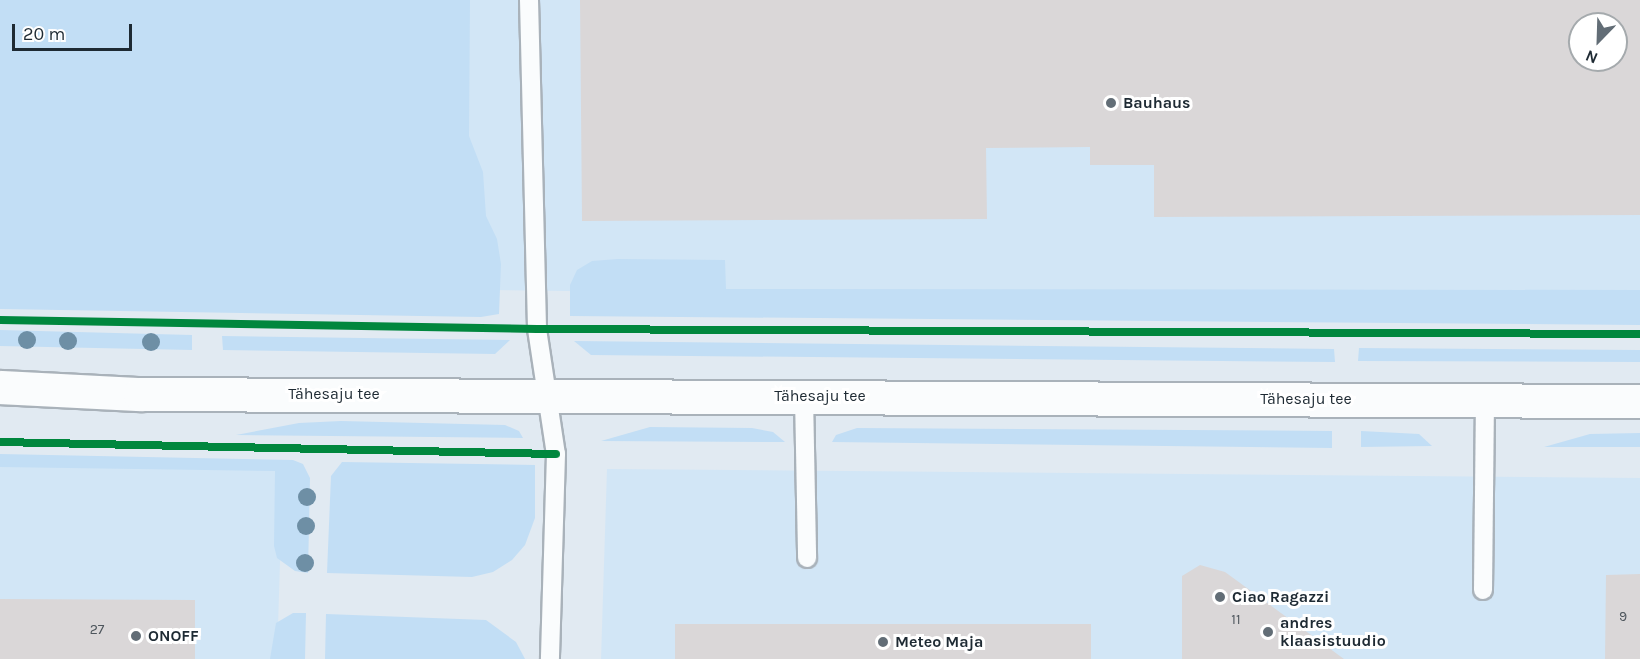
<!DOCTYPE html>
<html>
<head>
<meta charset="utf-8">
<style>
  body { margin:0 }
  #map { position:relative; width:1640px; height:659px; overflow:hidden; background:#e1eaf2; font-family:Karla,sans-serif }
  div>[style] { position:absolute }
  .built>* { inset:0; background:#d2e6f6 }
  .green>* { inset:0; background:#c2def5 }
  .building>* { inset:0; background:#dad7d8 }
  .roads { filter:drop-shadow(2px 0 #a9b2ba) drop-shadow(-2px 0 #a9b2ba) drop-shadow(0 2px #a9b2ba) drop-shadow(0 -2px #a9b2ba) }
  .service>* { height:18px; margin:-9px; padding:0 9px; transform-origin:9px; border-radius:9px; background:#fafcfd }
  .tertiary>* { height:33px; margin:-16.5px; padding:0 16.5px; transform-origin:16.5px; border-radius:16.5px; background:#fafcfd }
  .cycleway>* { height:8px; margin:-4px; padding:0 4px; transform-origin:4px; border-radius:4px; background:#00873e }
  .trees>* { width:18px; height:18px; margin:-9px; border-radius:50%; background:#6e8fa5 }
  .dots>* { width:16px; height:16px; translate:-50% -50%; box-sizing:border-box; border:3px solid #fff; border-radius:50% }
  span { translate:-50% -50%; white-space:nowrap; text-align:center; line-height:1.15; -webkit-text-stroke:6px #fff; paint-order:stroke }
  .number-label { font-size:14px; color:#4d555c }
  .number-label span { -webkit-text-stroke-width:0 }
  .poi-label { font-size:16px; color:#1e2a33; font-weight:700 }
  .left { translate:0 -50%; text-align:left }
  .street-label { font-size:16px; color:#1e2a33 }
  .north { position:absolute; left:1568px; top:12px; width:60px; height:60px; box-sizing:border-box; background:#fff; border:2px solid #a5aaad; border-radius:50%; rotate:203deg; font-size:16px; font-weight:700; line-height:24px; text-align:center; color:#1e2a33 }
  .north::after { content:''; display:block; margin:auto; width:21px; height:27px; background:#626d76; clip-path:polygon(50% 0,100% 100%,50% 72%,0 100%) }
  .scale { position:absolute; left:12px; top:24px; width:120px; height:27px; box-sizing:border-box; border:3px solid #1e2a33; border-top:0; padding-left:8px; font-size:18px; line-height:21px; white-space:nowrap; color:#1e2a33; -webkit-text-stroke:4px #fff; paint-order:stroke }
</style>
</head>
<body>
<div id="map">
  <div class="built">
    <i style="clip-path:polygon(evenodd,353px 0,1640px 0,1640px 295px,719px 293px,346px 288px,353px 0,1580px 24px,1616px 24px,1616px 60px,1580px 60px,1580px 24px)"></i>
    <i style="clip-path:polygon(0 463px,283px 466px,277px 659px,0 659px)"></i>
    <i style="clip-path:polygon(607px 469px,1640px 478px,1640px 659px,601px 659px)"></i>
  </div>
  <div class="green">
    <i style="clip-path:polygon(0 0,470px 0,469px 136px,483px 172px,486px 216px,497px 239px,501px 264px,499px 314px,481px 317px,0 309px)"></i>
    <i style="clip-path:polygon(618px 259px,725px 260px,726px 289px,1640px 290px,1640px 325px,570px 316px,570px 285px,577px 270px,592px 261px)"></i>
    <i style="clip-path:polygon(0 330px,192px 335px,192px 350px,0 346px)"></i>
    <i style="clip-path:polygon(222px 336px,510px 340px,495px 354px,223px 350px)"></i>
    <i style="clip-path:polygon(574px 341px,1334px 349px,1335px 362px,591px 355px)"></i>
    <i style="clip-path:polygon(1359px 348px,1640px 350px,1640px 362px,1358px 361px)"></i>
    <i style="clip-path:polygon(341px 421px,505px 425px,519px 431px,523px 438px,236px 435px,299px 423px)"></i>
    <i style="clip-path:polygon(650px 427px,752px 428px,773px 432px,785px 442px,601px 441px)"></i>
    <i style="clip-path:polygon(857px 428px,1332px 431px,1332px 448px,832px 442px,836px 435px)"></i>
    <i style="clip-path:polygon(1361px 431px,1419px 434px,1432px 446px,1361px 447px)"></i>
    <i style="clip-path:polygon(1640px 433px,1640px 447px,1544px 447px,1590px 434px)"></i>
    <i style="clip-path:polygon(0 454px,293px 460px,303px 464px,310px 478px,308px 573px,295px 571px,277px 558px,274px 546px,275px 471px,0 467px)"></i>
    <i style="clip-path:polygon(342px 462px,535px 465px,535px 518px,525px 545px,512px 560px,493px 572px,472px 577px,327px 573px,331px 476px)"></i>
    <i style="clip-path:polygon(293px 613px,306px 613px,305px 659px,270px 659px,276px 623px)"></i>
    <i style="clip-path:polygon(326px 614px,486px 620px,516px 642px,525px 659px,325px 659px)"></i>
  </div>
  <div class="building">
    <i style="clip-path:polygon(evenodd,580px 0,1640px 0,1640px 215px,1154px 217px,1154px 165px,1090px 165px,1090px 147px,986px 148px,987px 219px,582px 221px,580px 0,1580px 24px,1616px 24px,1616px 60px,1580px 60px,1580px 24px)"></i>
    <i style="clip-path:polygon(1200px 565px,1225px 572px,1344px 659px,1182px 659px,1182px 576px)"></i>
    <i style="clip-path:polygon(1640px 574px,1640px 659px,1605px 659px,1606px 575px)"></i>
    <i style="clip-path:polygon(0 599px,195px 600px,195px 659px,0 659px)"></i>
    <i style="clip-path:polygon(675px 624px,1091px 624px,1091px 659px,675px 659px)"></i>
  </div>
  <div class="roads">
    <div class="service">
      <i style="left:529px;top:0;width:329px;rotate:88.6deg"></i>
      <i style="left:537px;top:329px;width:126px;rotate:81.4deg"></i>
      <i style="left:556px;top:454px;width:205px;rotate:91.7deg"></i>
      <i style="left:804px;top:396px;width:162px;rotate:88.9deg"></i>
      <i style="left:1483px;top:590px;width:190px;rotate:-89.4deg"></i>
    </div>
    <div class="tertiary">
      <i style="left:0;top:387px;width:140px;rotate:2.9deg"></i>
      <i style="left:140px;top:394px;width:1500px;rotate:0.27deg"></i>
    </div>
  </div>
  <div class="cycleway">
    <i style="left:0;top:320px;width:537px;rotate:0.96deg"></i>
    <i style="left:537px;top:329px;width:1103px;rotate:0.26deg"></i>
    <i style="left:0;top:442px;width:556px;rotate:1.24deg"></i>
  </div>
  <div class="trees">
    <i style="left:27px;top:340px"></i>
    <i style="left:68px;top:341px"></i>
    <i style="left:151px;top:342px"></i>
    <i style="left:307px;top:497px"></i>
    <i style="left:306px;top:526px"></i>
    <i style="left:305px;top:563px"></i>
  </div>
  <div class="dots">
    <i style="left:1111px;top:103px;background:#626d76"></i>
    <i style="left:1220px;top:597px;background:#626d76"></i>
    <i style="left:1268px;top:632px;background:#626d76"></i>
    <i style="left:136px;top:636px;background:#626d76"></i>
    <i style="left:883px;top:642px;background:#626d76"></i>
  </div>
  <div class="number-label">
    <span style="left:1623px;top:617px">9</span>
    <span style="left:1236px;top:620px">11</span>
    <span style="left:97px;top:630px">27</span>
  </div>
  <div class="poi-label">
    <span class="left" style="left:1123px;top:103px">Bauhaus</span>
    <span class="left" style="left:1232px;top:597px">Ciao Ragazzi</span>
    <span class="left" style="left:1280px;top:632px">andres<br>klaasistuudio</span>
    <span class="left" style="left:148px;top:636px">ONOFF</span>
    <span class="left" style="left:895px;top:642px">Meteo Maja</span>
  </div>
  <div class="street-label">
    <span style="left:334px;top:394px">Tähesaju tee</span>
    <span style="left:820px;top:396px">Tähesaju tee</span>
    <span style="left:1306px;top:399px">Tähesaju tee</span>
  </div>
  <div class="north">N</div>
  <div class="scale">20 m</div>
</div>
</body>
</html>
